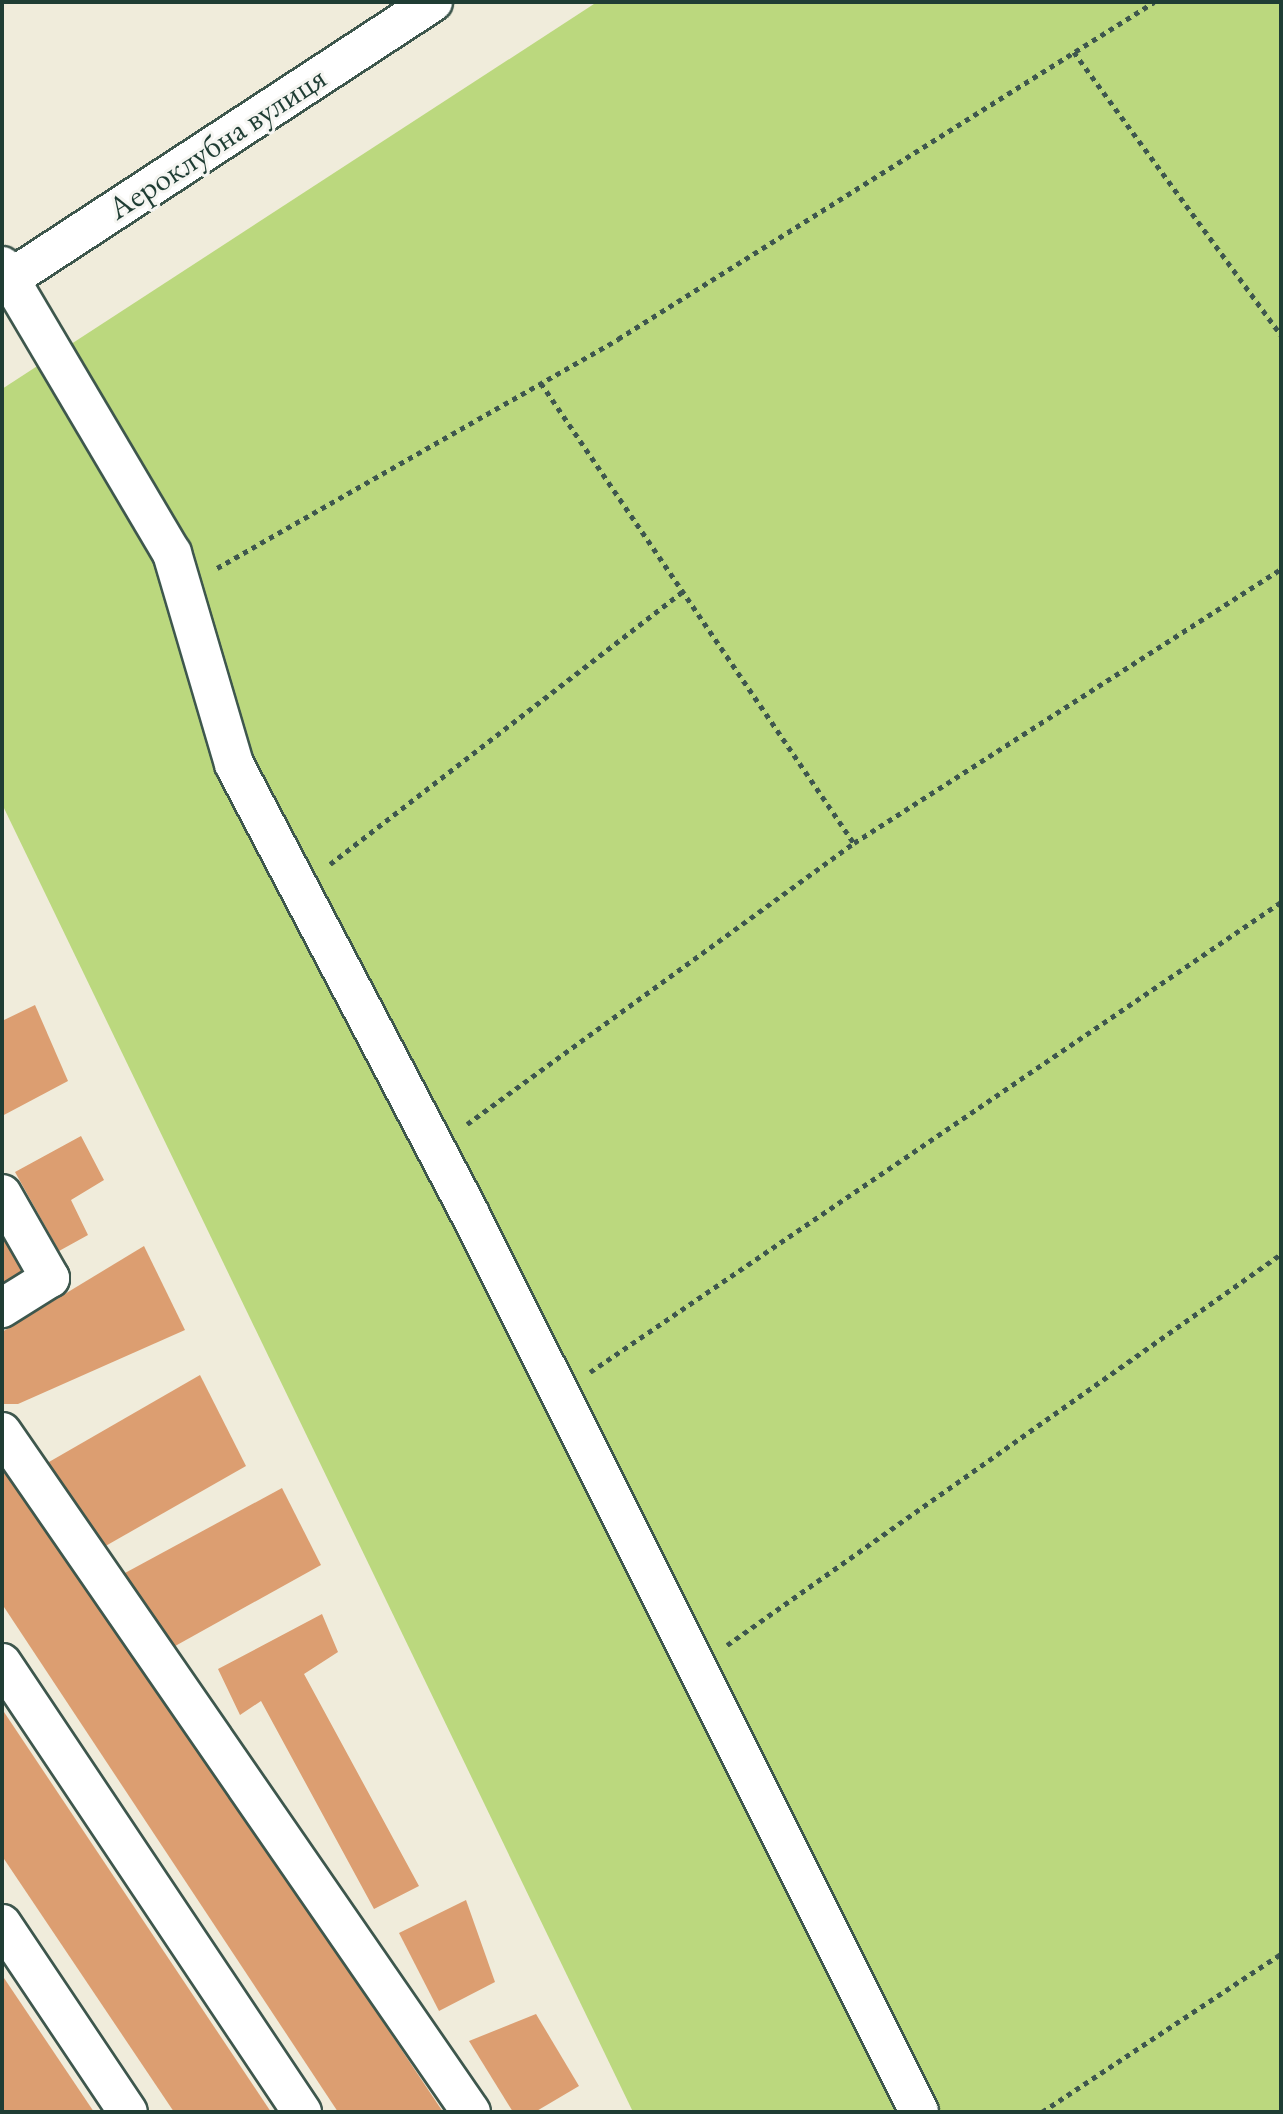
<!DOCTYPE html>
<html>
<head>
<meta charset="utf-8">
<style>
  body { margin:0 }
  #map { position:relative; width:1283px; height:2114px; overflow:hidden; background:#f0ecdb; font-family:"EB Garamond",serif }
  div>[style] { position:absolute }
  .green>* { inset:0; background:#bbd87e }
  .building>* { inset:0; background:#dc9e71 }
  .path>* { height:4.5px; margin-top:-2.25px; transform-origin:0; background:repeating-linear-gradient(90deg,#3e574d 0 5px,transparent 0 10px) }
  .roads { filter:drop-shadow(2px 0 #3e574d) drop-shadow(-2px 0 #3e574d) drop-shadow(0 2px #3e574d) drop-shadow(0 -2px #3e574d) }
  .minor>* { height:38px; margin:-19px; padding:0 19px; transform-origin:19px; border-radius:19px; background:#fff }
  span { translate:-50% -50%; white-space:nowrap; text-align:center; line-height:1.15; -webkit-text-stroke:6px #f6f6f2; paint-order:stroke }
  .street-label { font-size:32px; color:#1f3d34 }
  .frame { position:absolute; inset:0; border:4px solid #1f3d34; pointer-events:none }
</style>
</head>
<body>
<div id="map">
  <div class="green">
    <i style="clip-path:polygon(597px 2px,1281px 2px,1281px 2112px,633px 2112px,2px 804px,2px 389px)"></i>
  </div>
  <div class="building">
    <i style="clip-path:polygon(35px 1005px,68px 1081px,2px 1116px,2px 1021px)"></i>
    <i style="clip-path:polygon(81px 1136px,104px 1180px,71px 1200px,88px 1235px,59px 1251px,15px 1172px)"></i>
    <i style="clip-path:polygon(2px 1226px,34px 1275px,2px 1297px)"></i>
    <i style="clip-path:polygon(144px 1246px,185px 1330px,18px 1404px,2px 1404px,2px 1332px)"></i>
    <i style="clip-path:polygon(200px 1375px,246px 1466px,95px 1552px,42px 1466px)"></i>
    <i style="clip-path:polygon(2px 1450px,443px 2112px,338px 2112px,2px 1604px)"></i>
    <i style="clip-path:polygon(282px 1488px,321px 1565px,168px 1650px,125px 1573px)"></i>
    <i style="clip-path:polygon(322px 1614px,338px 1652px,304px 1674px,419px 1886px,374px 1909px,261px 1701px,240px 1715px,218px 1669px)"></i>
    <i style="clip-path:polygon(2px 1709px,271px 2112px,174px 2112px,2px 1856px)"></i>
    <i style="clip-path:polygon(466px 1900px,495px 1982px,439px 2011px,399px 1933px)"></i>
    <i style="clip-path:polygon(2px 1975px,94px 2112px,2px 2112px)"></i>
    <i style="clip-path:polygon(536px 2014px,579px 2086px,535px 2112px,513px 2112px,469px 2041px)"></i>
  </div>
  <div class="path">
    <i style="left:1074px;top:52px;width:351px;rotate:53.8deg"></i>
    <i style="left:541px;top:383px;width:556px;rotate:55.77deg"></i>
    <i style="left:217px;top:568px;width:462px;rotate:-29.7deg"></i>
    <i style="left:618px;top:339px;width:633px;rotate:-32.16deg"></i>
    <i style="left:330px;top:864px;width:446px;rotate:-37.7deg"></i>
    <i style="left:467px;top:1124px;width:478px;rotate:-36deg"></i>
    <i style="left:854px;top:843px;width:507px;rotate:-32.69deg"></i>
    <i style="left:590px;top:1372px;width:836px;rotate:-34.22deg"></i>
    <i style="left:727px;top:1645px;width:678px;rotate:-35.21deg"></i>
    <i style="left:1042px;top:2112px;width:287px;rotate:-33.5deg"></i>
  </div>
  <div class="roads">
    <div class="minor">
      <i style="left:2px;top:266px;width:334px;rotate:59.4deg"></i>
      <i style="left:172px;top:553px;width:220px;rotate:73.6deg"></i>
      <i style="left:234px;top:764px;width:506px;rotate:62.32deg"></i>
      <i style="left:469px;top:1212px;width:1006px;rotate:63.43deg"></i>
      <i style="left:2px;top:284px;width:515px;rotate:-33.2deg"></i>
      <i style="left:2px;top:1194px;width:97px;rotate:60.3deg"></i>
      <i style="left:50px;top:1278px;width:57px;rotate:148deg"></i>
      <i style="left:2px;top:1432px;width:826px;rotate:55.41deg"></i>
      <i style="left:2px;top:1663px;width:540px;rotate:56.25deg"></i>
      <i style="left:2px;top:1924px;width:226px;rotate:56.2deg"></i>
    </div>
  </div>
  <div class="street-label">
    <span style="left:217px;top:143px;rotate:-33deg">Аероклубна вулиця</span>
  </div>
  <div class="frame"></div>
</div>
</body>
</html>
